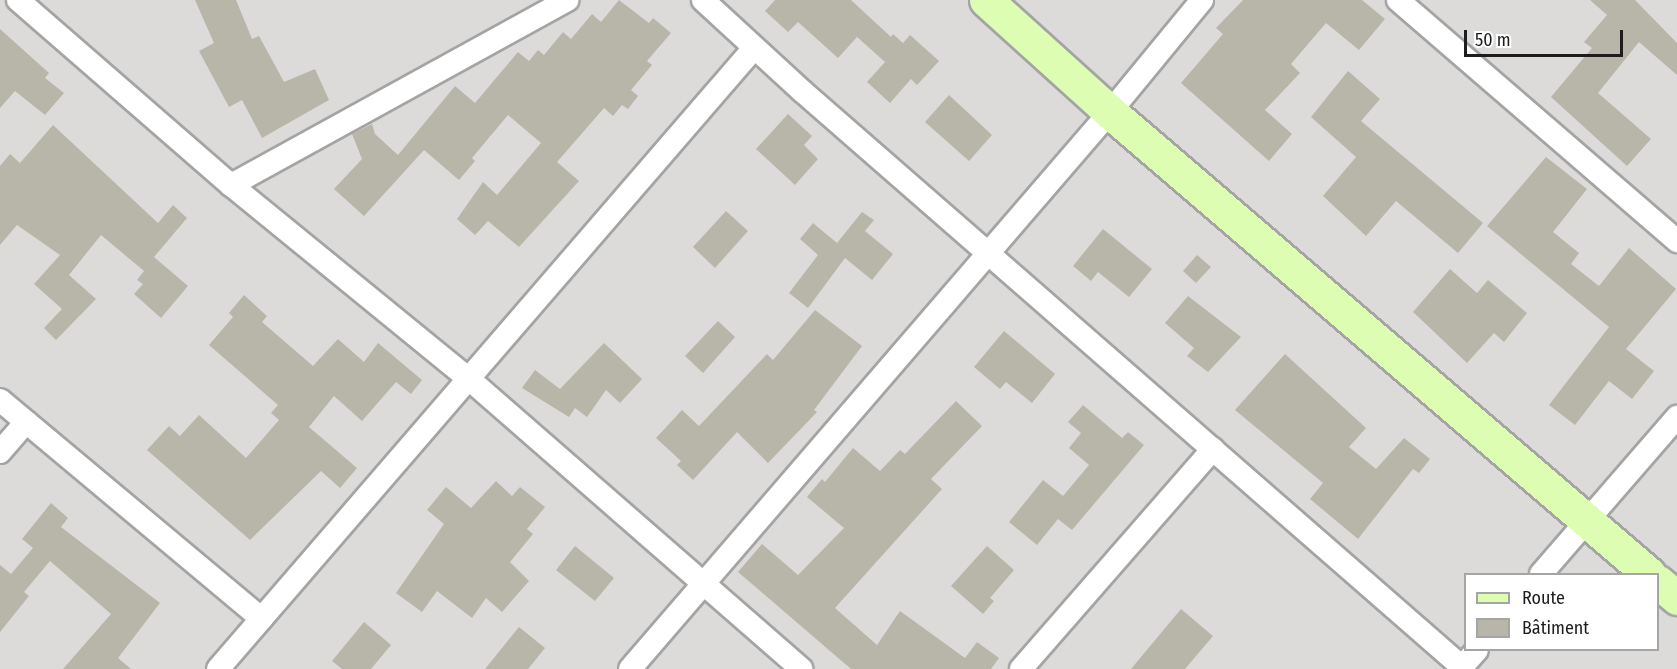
<!DOCTYPE html>
<html>
<head>
<meta charset="utf-8">
<style>
  body { margin:0 }
  #map { position:relative; width:1677px; height:669px; overflow:hidden; background:#efefe2; font-family:"Fira Sans Condensed",sans-serif }
  div>[style] { position:absolute }
  .residential>* { inset:0; background:#dcdbda }
  .building>* { inset:0; background:#b8b6a8 }
  .roads { filter:drop-shadow(2px 0 #a4a4a4) drop-shadow(-2px 0 #a4a4a4) drop-shadow(0 2px #a4a4a4) drop-shadow(0 -2px #a4a4a4) }
  .street>* { height:22px; margin:-11px; padding:0 11px; transform-origin:11px; border-radius:11px; background:#fff }
  .secondary>* { height:33px; margin:-16.5px; padding:0 16.5px; transform-origin:16.5px; border-radius:16.5px; background:#ddfeb2 }
  span { translate:-50% -50%; white-space:nowrap; text-align:center; line-height:1.15; -webkit-text-stroke:5px #fff; paint-order:stroke }
  .legend { position:absolute; left:1464px; top:573px; width:195px; height:78px; box-sizing:border-box; background:#fff; border:2px solid #a5a5a5; margin:0; padding:8px 10px; list-style:none; font-size:18px; color:#1d1d1d }
  .legend li { display:flex; align-items:center; gap:12px; height:30px }
  .legend b { width:30px; border:2px solid #a5a5a5 }
  .scale { position:absolute; left:1464px; top:30px; width:159px; height:27px; box-sizing:border-box; border:3px solid #1d1d1d; border-top:0; padding-left:8px; font-size:18px; line-height:21px; white-space:nowrap; color:#1d1d1d; -webkit-text-stroke:4px #fff; paint-order:stroke }
</style>
</head>
<body>
<div id="map">
  <div class="residential">
    <i style="clip-path:polygon(evenodd,0 0,1677px 0,1677px 669px,0 669px,0 0,1466px 574px,1658px 574px,1658px 650px,1466px 650px,1466px 574px)"></i>
  </div>
  <div class="building">
    <i style="clip-path:polygon(195px 0,236px 0,252px 39px,259px 36px,284px 82px,315px 69px,329px 100px,262px 138px,242px 100px,229px 107px,199px 51px,214px 43px)"></i>
    <i style="clip-path:polygon(619px 0,649px 23px,653px 18px,671px 33px,647px 61px,652px 65px,631px 90px,638px 96px,628px 109px,622px 105px,613px 116px,604px 108px,557px 162px,579px 181px,519px 247px,488px 221px,475px 235px,457px 219px,483px 182px,497px 195px,541px 143px,508px 115px,472px 158px,475px 161px,459px 180px,424px 150px,364px 216px,334px 189px,362px 159px,352px 134px,372px 124px,375px 134px,398px 155px,455px 86px,475px 103px,518px 52px,529px 61px,538px 50px,544px 55px,563px 32px,571px 39px,592px 14px,601px 22px)"></i>
    <i style="clip-path:polygon(775px 0,851px 0,891px 37px,893px 34px,903px 43px,910px 35px,939px 61px,917px 85px,911px 79px,890px 103px,867px 82px,885px 62px,857px 37px,838px 58px,798px 22px,788px 32px,765px 11px)"></i>
    <i style="clip-path:polygon(1243px 0,1362px 0,1385px 19px,1359px 50px,1326px 23px,1291px 64px,1300px 73px,1265px 110px,1292px 134px,1269px 161px,1181px 83px,1223px 34px,1216px 28px)"></i>
    <i style="clip-path:polygon(1590px 0,1635px 0,1677px 43px,1677px 75px,1639px 42px,1598px 93px,1651px 139px,1627px 166px,1551px 97px,1592px 48px,1584px 42px,1607px 15px)"></i>
    <i style="clip-path:polygon(0 29px,49px 73px,45px 78px,64px 93px,45px 115px,15px 91px,0 108px)"></i>
    <i style="clip-path:polygon(1348px 71px,1380px 99px,1361px 121px,1483px 223px,1458px 253px,1396px 201px,1366px 236px,1323px 196px,1356px 157px,1311px 117px)"></i>
    <i style="clip-path:polygon(949px 95px,992px 135px,969px 161px,925px 122px)"></i>
    <i style="clip-path:polygon(788px 114px,812px 136px,804px 145px,818px 159px,795px 185px,756px 149px)"></i>
    <i style="clip-path:polygon(53px 125px,158px 223px,173px 205px,187px 218px,154px 257px,188px 286px,161px 318px,134px 294px,143px 284px,137px 280px,144px 271px,101px 235px,69px 275px,96px 299px,56px 340px,44px 328px,62px 309px,34px 284px,60px 255px,17px 225px,0 245px,0 166px,10px 154px,20px 163px)"></i>
    <i style="clip-path:polygon(1546px 157px,1587px 189px,1553px 232px,1579px 253px,1571px 264px,1599px 286px,1629px 248px,1676px 289px,1626px 349px,1654px 371px,1632px 399px,1609px 381px,1575px 425px,1549px 405px,1609px 327px,1487px 226px)"></i>
    <i style="clip-path:polygon(726px 211px,748px 231px,715px 268px,693px 247px)"></i>
    <i style="clip-path:polygon(862px 212px,874px 220px,865px 231px,893px 254px,872px 280px,845px 258px,808px 308px,789px 293px,818px 255px,800px 239px,813px 223px,837px 243px)"></i>
    <i style="clip-path:polygon(1103px 229px,1152px 269px,1129px 297px,1098px 272px,1091px 281px,1073px 266px)"></i>
    <i style="clip-path:polygon(1197px 255px,1211px 267px,1196px 283px,1183px 271px)"></i>
    <i style="clip-path:polygon(1450px 269px,1477px 293px,1488px 280px,1527px 313px,1504px 342px,1494px 333px,1467px 363px,1413px 312px)"></i>
    <i style="clip-path:polygon(244px 295px,267px 316px,262px 322px,313px 366px,338px 339px,364px 362px,378px 343px,422px 380px,411px 394px,396px 382px,362px 421px,334px 396px,309px 427px,357px 468px,340px 488px,321px 471px,250px 540px,147px 450px,169px 426px,180px 436px,199px 415px,246px 458px,279px 420px,271px 413px,278px 405px,209px 345px,233px 317px,229px 313px)"></i>
    <i style="clip-path:polygon(1188px 296px,1241px 337px,1208px 372px,1187px 356px,1194px 348px,1165px 323px)"></i>
    <i style="clip-path:polygon(815px 310px,862px 346px,814px 410px,817px 412px,768px 463px,737px 432px,693px 480px,677px 465px,681px 461px,656px 438px,682px 410px,699px 426px,767px 354px,773px 360px)"></i>
    <i style="clip-path:polygon(718px 321px,735px 337px,703px 373px,685px 356px)"></i>
    <i style="clip-path:polygon(1004px 331px,1055px 374px,1032px 403px,1006px 382px,1000px 389px,974px 367px)"></i>
    <i style="clip-path:polygon(604px 343px,642px 379px,620px 403px,606px 390px,587px 417px,575px 408px,569px 417px,522px 388px,535px 370px,560px 389px)"></i>
    <i style="clip-path:polygon(1285px 354px,1366px 428px,1349px 447px,1376px 469px,1404px 438px,1430px 459px,1419px 473px,1413px 469px,1358px 539px,1310px 499px,1323px 483px,1235px 410px)"></i>
    <i style="clip-path:polygon(956px 401px,982px 426px,931px 479px,942px 489px,835px 608px,877px 645px,900px 611px,965px 658px,977px 642px,999px 658px,991px 669px,851px 669px,738px 572px,762px 544px,798px 575px,844px 528px,807px 497px,822px 479px,825px 482px,853px 448px,880px 471px,900px 450px,905px 454px)"></i>
    <i style="clip-path:polygon(1083px 405px,1122px 438px,1128px 432px,1144px 445px,1072px 530px,1058px 519px,1037px 545px,1009px 522px,1043px 480px,1063px 496px,1089px 465px,1069px 448px,1081px 433px,1068px 422px)"></i>
    <i style="clip-path:polygon(496px 481px,512px 496px,520px 487px,545px 507px,527px 529px,533px 534px,510px 562px,529px 581px,502px 612px,486px 598px,472px 618px,437px 591px,422px 612px,396px 593px,444px 524px,427px 510px,446px 487px,471px 508px)"></i>
    <i style="clip-path:polygon(51px 503px,68px 518px,61px 527px,160px 603px,118px 658px,131px 669px,63px 669px,111px 614px,50px 561px,24px 592px,29px 596px,0 632px,0 565px,11px 574px,33px 548px,22px 539px)"></i>
    <i style="clip-path:polygon(575px 546px,614px 578px,595px 601px,556px 570px)"></i>
    <i style="clip-path:polygon(987px 546px,1014px 570px,990px 598px,994px 601px,983px 614px,951px 586px)"></i>
    <i style="clip-path:polygon(1181px 609px,1213px 636px,1185px 669px,1131px 669px)"></i>
    <i style="clip-path:polygon(364px 622px,391px 645px,371px 669px,342px 669px,332px 661px)"></i>
    <i style="clip-path:polygon(519px 627px,545px 648px,528px 669px,485px 669px)"></i>
  </div>
  <div class="roads">
    <div class="street">
      <i style="left:18px;top:0;width:282px;rotate:41deg"></i>
      <i style="left:231px;top:185px;width:307px;rotate:39.2deg"></i>
      <i style="left:469px;top:379px;width:441px;rotate:41.1deg"></i>
      <i style="left:703px;top:0;width:134px;rotate:42.6deg"></i>
      <i style="left:802px;top:91px;width:876px;rotate:41.11deg"></i>
      <i style="left:1398px;top:0;width:369px;rotate:40.8deg"></i>
      <i style="left:231px;top:185px;width:384px;rotate:-28.8deg"></i>
      <i style="left:0;top:400px;width:341px;rotate:39.9deg"></i>
      <i style="left:0;top:452px;width:40px;rotate:-49deg"></i>
      <i style="left:1541px;top:574px;width:208px;rotate:-49.1deg"></i>
      <i style="left:218px;top:669px;width:820px;rotate:-49.2deg"></i>
      <i style="left:630px;top:669px;width:735px;rotate:-49.25deg"></i>
      <i style="left:1110px;top:112px;width:145px;rotate:-50.6deg"></i>
      <i style="left:1021px;top:669px;width:292px;rotate:-48.9deg"></i>
      <i style="left:1460px;top:669px;width:25px;rotate:-48deg"></i>
    </div>
    <div class="secondary">
      <i style="left:986px;top:0;width:167px;rotate:42.1deg"></i>
      <i style="left:1110px;top:112px;width:710px;rotate:40.6deg"></i>
      <i style="left:1658px;top:582px;width:25px;rotate:40deg"></i>
    </div>
  </div>
  <ul class="legend">
  <li><b style="height:8px;background:#ddfeb2"></b>Route</li>
  <li><b style="height:16px;background:#b8b6a8"></b>Bâtiment</li>
  </ul>
  <div class="scale">50 m</div>
</div>
</body>
</html>
